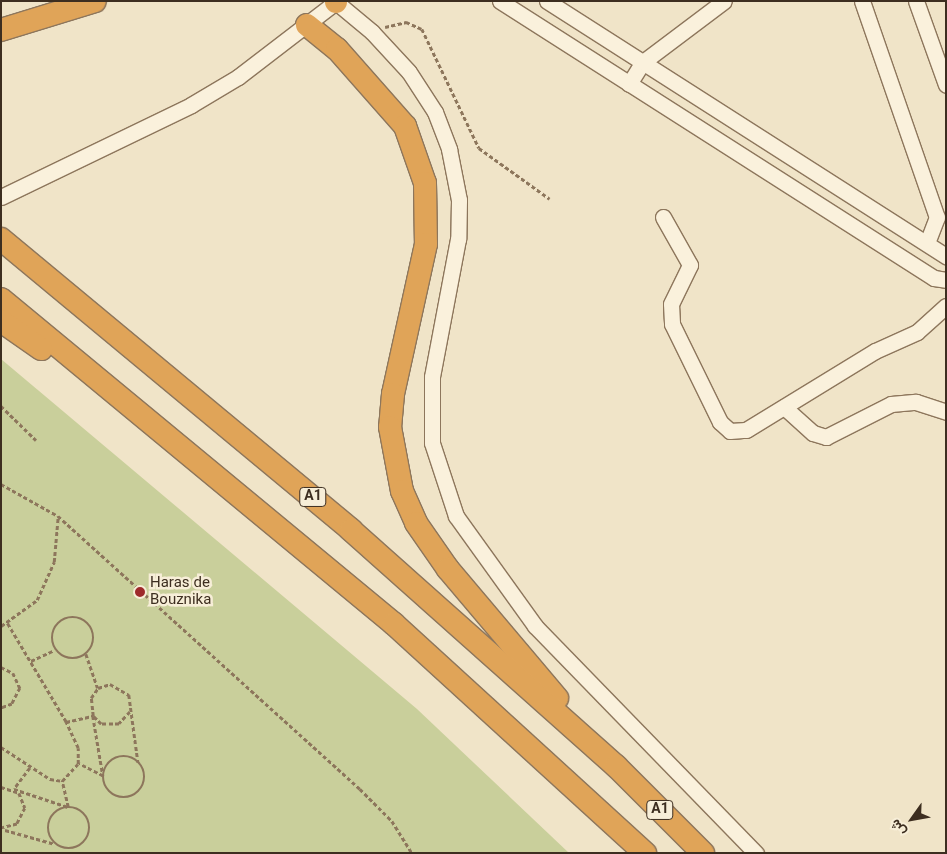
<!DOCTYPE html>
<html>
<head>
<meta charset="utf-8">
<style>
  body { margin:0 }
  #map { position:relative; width:947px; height:854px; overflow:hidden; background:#f0e4c8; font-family:Georgia,Vazirmatn,serif }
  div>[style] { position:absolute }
  .green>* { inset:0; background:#c9cf9b }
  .path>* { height:2.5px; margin-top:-1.25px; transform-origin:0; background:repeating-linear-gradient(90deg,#8d765c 0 4px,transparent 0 6.5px) }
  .path>.ring { margin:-1.25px; padding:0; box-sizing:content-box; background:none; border:2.5px solid #8d765c; border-radius:50% }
  .roads { filter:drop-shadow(1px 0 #8d765c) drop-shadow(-1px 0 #8d765c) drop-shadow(0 1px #8d765c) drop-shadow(0 -1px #8d765c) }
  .minor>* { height:15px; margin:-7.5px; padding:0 7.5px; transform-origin:7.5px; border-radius:7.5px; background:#faf1dc }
  .highway>* { height:22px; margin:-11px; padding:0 11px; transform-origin:11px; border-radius:11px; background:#e0a458 }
  .dots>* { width:14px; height:14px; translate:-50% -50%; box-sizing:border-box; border:2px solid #f7eed8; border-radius:50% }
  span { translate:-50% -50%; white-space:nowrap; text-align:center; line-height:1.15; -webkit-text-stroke:5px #f7eed8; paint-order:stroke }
  .shield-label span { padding:1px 4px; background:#f7eed8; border:1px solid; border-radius:4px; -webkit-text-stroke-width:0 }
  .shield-label { font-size:14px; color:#3d2e20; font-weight:700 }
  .poi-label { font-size:15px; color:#3d2e20 }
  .left { translate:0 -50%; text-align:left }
  .frame { position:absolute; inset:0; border:2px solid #3d2e20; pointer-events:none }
  .north { position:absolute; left:887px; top:794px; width:50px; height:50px; -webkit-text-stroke:4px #f7eed8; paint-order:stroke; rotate:238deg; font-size:14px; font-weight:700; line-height:20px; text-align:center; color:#3d2e20 }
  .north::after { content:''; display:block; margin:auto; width:18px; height:22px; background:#3d2e20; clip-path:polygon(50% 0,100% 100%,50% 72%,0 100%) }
</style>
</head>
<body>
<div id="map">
  <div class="green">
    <i style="clip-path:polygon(1px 359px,417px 709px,569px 853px,1px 853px)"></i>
  </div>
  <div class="path">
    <i style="left:385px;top:27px;width:22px;rotate:-13deg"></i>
    <i style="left:406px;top:22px;width:17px;rotate:24deg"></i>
    <i style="left:422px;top:29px;width:132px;rotate:64.4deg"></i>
    <i style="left:479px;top:148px;width:87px;rotate:35.7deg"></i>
    <i style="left:1px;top:406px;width:49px;rotate:44.2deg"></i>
    <i style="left:1px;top:484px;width:65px;rotate:29.3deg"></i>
    <i style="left:58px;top:516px;width:407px;rotate:42.1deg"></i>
    <i style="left:360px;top:789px;width:45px;rotate:45deg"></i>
    <i style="left:392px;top:821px;width:38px;rotate:58deg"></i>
    <i class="ring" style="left:52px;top:617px;width:39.5px;height:39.5px"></i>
    <i style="left:1px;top:626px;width:44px;rotate:-35.8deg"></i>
    <i style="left:37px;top:600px;width:42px;rotate:-65.9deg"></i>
    <i style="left:54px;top:562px;width:46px;rotate:-85deg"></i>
    <i style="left:86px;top:654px;width:36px;rotate:71deg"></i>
    <i style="left:31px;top:661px;width:26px;rotate:-25deg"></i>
    <i style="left:1px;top:667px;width:13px;rotate:27deg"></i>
    <i style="left:13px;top:673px;width:17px;rotate:65deg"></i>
    <i style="left:20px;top:688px;width:18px;rotate:117deg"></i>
    <i style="left:12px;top:704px;width:12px;rotate:160deg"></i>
    <i style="left:130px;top:712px;width:16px;rotate:133deg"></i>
    <i style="left:119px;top:724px;width:18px;rotate:180deg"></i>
    <i style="left:101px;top:724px;width:11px;rotate:-135deg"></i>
    <i style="left:93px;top:716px;width:18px;rotate:-96deg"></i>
    <i style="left:91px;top:698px;width:12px;rotate:-55deg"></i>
    <i style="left:98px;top:688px;width:13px;rotate:-18deg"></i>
    <i style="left:110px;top:684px;width:22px;rotate:30deg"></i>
    <i style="left:129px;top:695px;width:68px;rotate:82.3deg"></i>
    <i style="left:66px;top:722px;width:28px;rotate:-13deg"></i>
    <i style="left:93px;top:716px;width:61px;rotate:80.5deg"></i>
    <i style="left:103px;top:776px;width:27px;rotate:-153deg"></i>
    <i style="left:1px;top:747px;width:59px;rotate:33.1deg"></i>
    <i style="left:50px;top:779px;width:12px;rotate:9deg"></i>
    <i style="left:62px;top:781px;width:23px;rotate:-47deg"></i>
    <i style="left:78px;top:764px;width:16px;rotate:-90deg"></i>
    <i style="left:78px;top:748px;width:29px;rotate:-115deg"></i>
    <i style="left:66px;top:722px;width:115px;rotate:-120.8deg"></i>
    <i class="ring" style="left:103px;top:756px;width:39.5px;height:39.5px"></i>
    <i style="left:30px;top:768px;width:26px;rotate:127deg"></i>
    <i style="left:14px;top:789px;width:57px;rotate:18.4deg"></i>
    <i style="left:68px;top:807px;width:27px;rotate:-103deg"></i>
    <i style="left:1px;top:787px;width:19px;rotate:18deg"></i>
    <i style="left:19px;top:793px;width:16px;rotate:68deg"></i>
    <i style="left:25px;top:808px;width:18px;rotate:117deg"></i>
    <i style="left:17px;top:824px;width:16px;rotate:166deg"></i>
    <i class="ring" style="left:48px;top:807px;width:39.5px;height:39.5px"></i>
    <i style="left:5px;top:830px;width:52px;rotate:15.6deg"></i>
  </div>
  <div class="roads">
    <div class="minor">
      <i style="left:500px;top:1px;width:515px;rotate:32.55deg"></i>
      <i style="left:934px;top:278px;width:12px;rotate:9deg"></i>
      <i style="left:547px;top:1px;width:474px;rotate:32.6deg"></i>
      <i style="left:862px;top:1px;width:229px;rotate:70.9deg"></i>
      <i style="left:937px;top:217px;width:28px;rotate:111deg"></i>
      <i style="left:916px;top:1px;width:89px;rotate:70.3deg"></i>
      <i style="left:336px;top:2px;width:47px;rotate:39.8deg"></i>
      <i style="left:372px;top:32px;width:54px;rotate:47.2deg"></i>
      <i style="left:409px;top:72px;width:48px;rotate:57deg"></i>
      <i style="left:435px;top:112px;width:40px;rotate:69deg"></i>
      <i style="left:449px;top:149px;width:52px;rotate:78.9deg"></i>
      <i style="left:459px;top:200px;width:39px;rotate:91deg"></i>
      <i style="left:458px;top:239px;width:140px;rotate:100.7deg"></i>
      <i style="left:432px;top:377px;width:66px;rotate:90deg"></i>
      <i style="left:432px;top:443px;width:77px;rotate:71.8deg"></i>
      <i style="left:456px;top:516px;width:135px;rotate:54.3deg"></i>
      <i style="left:535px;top:626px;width:317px;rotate:45.8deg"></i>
      <i style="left:629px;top:84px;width:26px;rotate:-58deg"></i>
      <i style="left:643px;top:62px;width:101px;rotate:-37deg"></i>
      <i style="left:1px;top:197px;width:211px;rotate:-25.8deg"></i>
      <i style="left:191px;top:105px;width:55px;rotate:-30.8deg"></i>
      <i style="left:238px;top:77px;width:125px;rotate:-37.5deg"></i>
      <i style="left:663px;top:217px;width:55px;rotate:60.6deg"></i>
      <i style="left:690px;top:265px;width:43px;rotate:116deg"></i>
      <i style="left:671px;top:304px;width:20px;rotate:87deg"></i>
      <i style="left:672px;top:324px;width:109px;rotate:63.9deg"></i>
      <i style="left:720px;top:422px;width:13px;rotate:42deg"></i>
      <i style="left:730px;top:431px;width:16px;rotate:-4deg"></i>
      <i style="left:746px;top:430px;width:151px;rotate:-31.5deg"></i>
      <i style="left:875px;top:351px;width:46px;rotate:-24.3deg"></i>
      <i style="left:917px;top:332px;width:39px;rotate:-42deg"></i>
      <i style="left:784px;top:407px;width:39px;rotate:42deg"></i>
      <i style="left:813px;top:433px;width:14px;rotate:17deg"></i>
      <i style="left:826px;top:437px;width:73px;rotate:-26.9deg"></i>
      <i style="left:891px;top:404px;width:25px;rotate:-5deg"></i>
      <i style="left:916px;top:402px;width:32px;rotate:18deg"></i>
    </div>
    <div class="highway">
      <i style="left:336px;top:1px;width:1px;rotate:90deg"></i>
      <i style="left:307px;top:25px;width:38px;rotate:39deg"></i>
      <i style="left:337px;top:49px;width:103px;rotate:48.6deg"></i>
      <i style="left:405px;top:126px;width:60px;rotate:70.7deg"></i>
      <i style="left:425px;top:183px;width:61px;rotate:89.1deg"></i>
      <i style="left:426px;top:244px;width:154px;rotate:102.4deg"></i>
      <i style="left:393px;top:394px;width:33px;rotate:95deg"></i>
      <i style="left:390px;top:427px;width:65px;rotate:79.4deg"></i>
      <i style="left:402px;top:491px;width:35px;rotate:66deg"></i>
      <i style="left:416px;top:523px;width:56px;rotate:55.2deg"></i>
      <i style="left:448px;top:569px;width:169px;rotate:49.8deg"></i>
      <i style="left:1px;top:30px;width:98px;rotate:-17.1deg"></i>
      <i style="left:1px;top:239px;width:455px;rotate:39.7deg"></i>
      <i style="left:351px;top:530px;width:355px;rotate:41.7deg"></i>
      <i style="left:616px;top:766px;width:123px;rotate:45deg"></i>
      <i style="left:1px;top:299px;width:510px;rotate:39.59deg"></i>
      <i style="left:394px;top:624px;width:340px;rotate:42.4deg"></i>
      <i style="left:1px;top:321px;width:49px;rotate:35deg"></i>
    </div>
  </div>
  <div class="dots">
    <i style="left:140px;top:592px;background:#9e2a2b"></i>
  </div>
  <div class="shield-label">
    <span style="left:313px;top:497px">A1</span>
    <span style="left:660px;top:810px">A1</span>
  </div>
  <div class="poi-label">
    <span class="left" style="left:150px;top:592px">Haras de<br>Bouznika</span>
  </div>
  <div class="frame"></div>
  <div class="north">ش</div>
</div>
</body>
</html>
